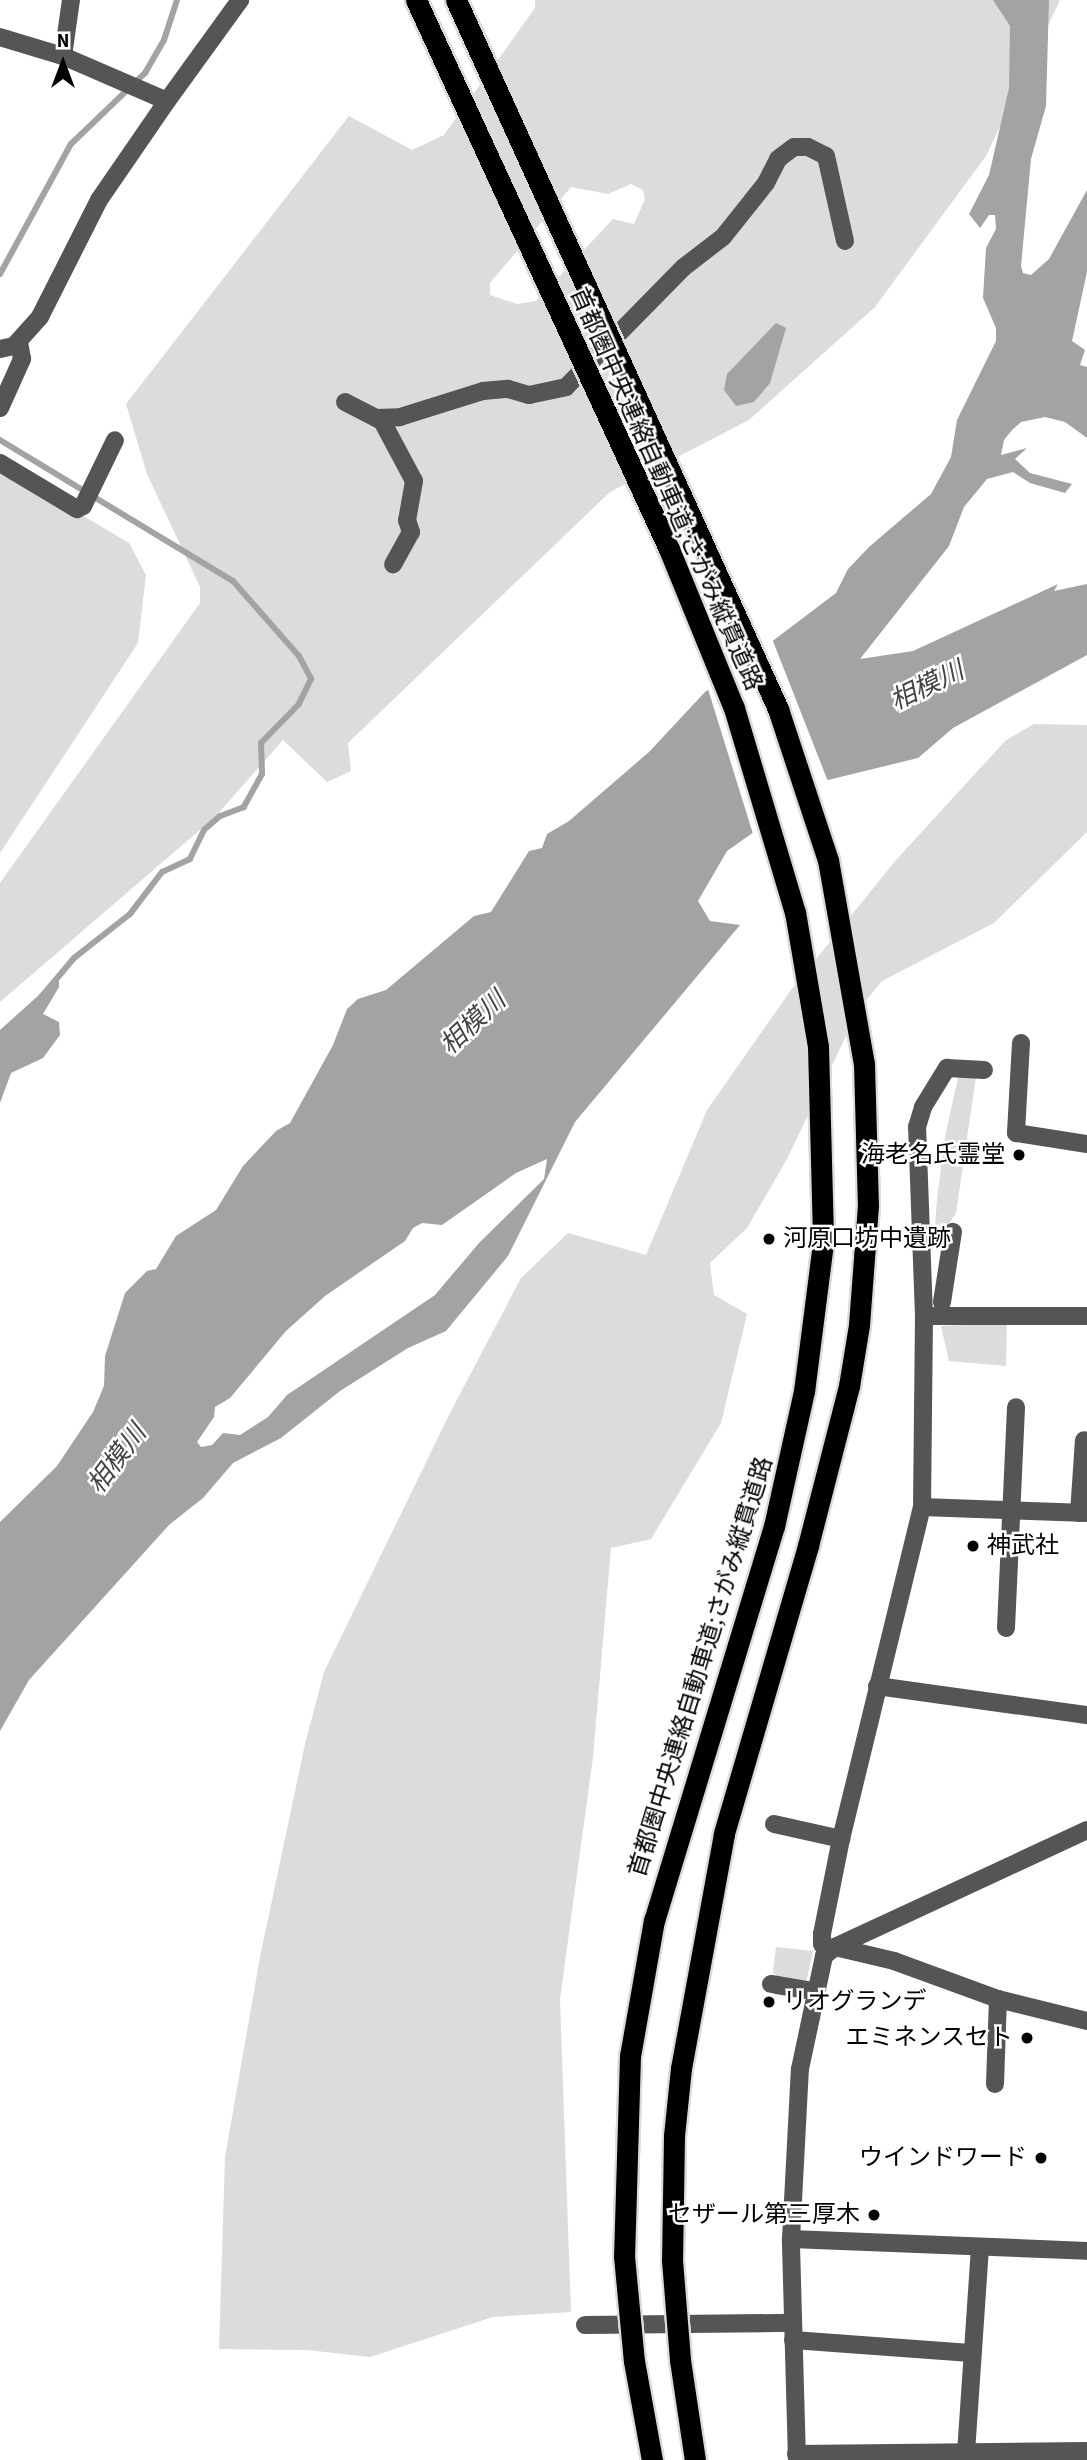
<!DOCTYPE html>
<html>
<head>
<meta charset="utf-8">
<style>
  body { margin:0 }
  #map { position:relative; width:1087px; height:2460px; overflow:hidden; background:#fff; font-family:"Source Sans 3","Noto Sans JP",sans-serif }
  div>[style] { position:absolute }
  .green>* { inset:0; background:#dcdcdc }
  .water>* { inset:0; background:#a3a3a3 }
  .pier>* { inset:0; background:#fff }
  .stream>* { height:6px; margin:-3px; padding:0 3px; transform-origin:3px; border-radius:3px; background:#a3a3a3 }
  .minor>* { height:18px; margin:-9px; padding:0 9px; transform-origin:9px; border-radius:9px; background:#555 }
  .bridges { filter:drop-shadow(2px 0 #dbdbdb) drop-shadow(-2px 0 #dbdbdb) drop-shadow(0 2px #dbdbdb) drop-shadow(0 -2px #dbdbdb) }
  .highway-bridge>* { height:21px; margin:-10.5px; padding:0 10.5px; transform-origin:10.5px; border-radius:10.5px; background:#000 }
  .dots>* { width:19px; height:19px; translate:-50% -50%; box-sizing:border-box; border:4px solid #fff; border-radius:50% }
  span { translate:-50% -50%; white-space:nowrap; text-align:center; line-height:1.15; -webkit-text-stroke:5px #fff; paint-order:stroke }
  .street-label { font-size:24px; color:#000 }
  .poi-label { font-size:24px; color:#000 }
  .right { translate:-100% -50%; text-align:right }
  .left { translate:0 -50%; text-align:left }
  .water-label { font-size:26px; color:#444; font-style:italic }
  .north { position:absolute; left:28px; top:28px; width:70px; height:70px; -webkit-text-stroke:5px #fff; paint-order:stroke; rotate:0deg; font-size:19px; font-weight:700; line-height:28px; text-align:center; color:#000 }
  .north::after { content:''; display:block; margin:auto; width:24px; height:32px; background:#000; clip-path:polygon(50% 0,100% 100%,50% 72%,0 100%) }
</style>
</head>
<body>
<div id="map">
  <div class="green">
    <i style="clip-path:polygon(evenodd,535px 0,1060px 0,986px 156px,875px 307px,749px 420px,610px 492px,348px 743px,351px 771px,327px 782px,283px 740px,215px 817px,0 1002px,0 883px,200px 603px,200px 587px,147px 474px,126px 404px,349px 116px,412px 150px,444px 135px,535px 8px,535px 0,631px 184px,643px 190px,645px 199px,634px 224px,613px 219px,536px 301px,517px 304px,490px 295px,490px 283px,571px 187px,608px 194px,631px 184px)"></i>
    <i style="clip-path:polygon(0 474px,35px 487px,129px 543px,146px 575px,138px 643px,0 853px)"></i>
    <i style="clip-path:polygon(1034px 724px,1087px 725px,1087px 832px,994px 923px,882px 981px,859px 1009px,787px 1159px,747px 1228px,710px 1263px,714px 1295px,747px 1314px,721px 1423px,651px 1539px,611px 1548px,593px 1757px,560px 1999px,571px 2312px,493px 2317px,370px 2357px,307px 2350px,219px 2349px,225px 2157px,260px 1957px,305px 1744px,324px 1672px,451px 1411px,521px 1278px,568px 1233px,646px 1255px,707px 1110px,791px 990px,896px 860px,1006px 740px)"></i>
    <i style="clip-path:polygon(960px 1069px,976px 1077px,956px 1213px,946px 1229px,935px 1227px,937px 1199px,945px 1136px)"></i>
    <i style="clip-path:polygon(1007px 1323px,1006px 1366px,949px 1361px,941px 1326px)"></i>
    <i style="clip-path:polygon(776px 1947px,813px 1951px,806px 1983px,778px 1978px,773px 1972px)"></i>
  </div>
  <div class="water">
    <i style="clip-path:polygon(evenodd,993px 0,1049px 0,1046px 106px,1031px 159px,1021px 266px,1023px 273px,1031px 275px,1049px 259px,1087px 190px,1087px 272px,1072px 341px,1085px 350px,1080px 365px,1087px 367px,1087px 438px,1065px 422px,1045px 417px,1021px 422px,1013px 429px,1004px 440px,1001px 455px,1027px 448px,1015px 459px,1030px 473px,1072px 484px,1065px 493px,1030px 483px,1013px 472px,987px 479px,964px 507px,949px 546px,860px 659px,913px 651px,1058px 584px,1054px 591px,1087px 584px,1087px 655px,953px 728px,918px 758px,828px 780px,727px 851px,698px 901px,710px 921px,740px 925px,575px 1122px,508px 1256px,446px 1331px,408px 1348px,340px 1391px,281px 1438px,233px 1463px,203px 1498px,169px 1525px,29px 1680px,0 1731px,0 1522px,57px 1466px,93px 1412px,104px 1386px,105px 1356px,125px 1293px,147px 1271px,156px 1269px,176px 1236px,216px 1210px,243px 1166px,276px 1131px,290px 1123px,333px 1045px,347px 1009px,358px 999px,386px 990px,474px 916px,491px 912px,529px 851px,542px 848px,547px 834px,569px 821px,649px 752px,705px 692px,836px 593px,848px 569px,869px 547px,931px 494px,951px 457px,957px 420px,996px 341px,996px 328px,983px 298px,986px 248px,996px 229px,995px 215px,989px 215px,980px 228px,969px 214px,989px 175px,1009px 88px,1010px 26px,993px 0,547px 1159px,544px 1179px,479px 1243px,435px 1295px,287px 1395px,268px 1417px,240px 1435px,223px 1433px,212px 1445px,201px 1447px,197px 1442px,214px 1417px,215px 1407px,230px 1398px,286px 1331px,325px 1296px,405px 1241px,413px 1228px,422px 1223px,442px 1225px,516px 1173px,547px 1159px)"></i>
    <i style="clip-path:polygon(776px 323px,786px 328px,770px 383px,754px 402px,736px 406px,724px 390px,727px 374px)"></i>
    <i style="clip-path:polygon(59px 977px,59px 987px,43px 1014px,59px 1022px,60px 1035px,43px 1058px,11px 1073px,0 1103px,0 1030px)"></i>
  </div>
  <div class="pier">
    <i style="clip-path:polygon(771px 636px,829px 784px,753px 834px,707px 686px)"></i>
  </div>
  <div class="stream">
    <i style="left:0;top:274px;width:148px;rotate:-61.4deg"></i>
    <i style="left:71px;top:144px;width:103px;rotate:-43.8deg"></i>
    <i style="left:145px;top:73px;width:38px;rotate:-60deg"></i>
    <i style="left:164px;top:40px;width:42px;rotate:-72deg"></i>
    <i style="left:0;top:440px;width:272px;rotate:31.2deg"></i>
    <i style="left:233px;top:581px;width:100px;rotate:48.7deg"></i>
    <i style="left:299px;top:656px;width:26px;rotate:62deg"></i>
    <i style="left:311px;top:679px;width:28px;rotate:116deg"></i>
    <i style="left:299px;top:704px;width:54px;rotate:134.3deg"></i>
    <i style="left:261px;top:743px;width:31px;rotate:88deg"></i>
    <i style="left:262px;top:774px;width:38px;rotate:119deg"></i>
    <i style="left:244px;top:807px;width:26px;rotate:159deg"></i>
    <i style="left:220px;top:816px;width:21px;rotate:139deg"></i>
    <i style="left:204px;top:830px;width:32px;rotate:116deg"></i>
    <i style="left:190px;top:859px;width:31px;rotate:155deg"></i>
    <i style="left:162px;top:872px;width:53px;rotate:127.3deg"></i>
    <i style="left:130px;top:914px;width:71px;rotate:141.8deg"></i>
    <i style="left:74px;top:958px;width:50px;rotate:130.1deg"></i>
  </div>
  <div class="minor">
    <i style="left:0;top:37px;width:66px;rotate:16.8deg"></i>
    <i style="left:63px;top:56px;width:113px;rotate:23.4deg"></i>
    <i style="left:167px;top:101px;width:120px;rotate:124.5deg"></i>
    <i style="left:99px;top:200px;width:131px;rotate:116.8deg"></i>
    <i style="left:40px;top:317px;width:39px;rotate:132deg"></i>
    <i style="left:14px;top:346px;width:14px;rotate:168deg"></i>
    <i style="left:63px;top:56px;width:57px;rotate:-81.9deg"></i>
    <i style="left:167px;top:101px;width:125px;rotate:-54.1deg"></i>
    <i style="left:345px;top:402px;width:42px;rotate:27.2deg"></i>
    <i style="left:382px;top:421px;width:68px;rotate:61.9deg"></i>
    <i style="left:414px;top:481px;width:40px;rotate:100deg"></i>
    <i style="left:407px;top:520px;width:13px;rotate:72deg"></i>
    <i style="left:411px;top:532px;width:37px;rotate:119deg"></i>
    <i style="left:0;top:408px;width:54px;rotate:-65.8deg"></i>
    <i style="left:22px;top:359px;width:17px;rotate:-100deg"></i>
    <i style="left:376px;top:418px;width:24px;rotate:-2deg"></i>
    <i style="left:400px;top:417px;width:87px;rotate:-17.4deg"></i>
    <i style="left:483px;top:391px;width:25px;rotate:-5deg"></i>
    <i style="left:508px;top:389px;width:22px;rotate:16deg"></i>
    <i style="left:529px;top:395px;width:38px;rotate:-12deg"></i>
    <i style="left:566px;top:387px;width:168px;rotate:-45.5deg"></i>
    <i style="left:684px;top:267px;width:49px;rotate:-37.6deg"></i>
    <i style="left:723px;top:237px;width:69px;rotate:-51.5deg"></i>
    <i style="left:766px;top:183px;width:27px;rotate:-63deg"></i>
    <i style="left:778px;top:159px;width:20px;rotate:-37deg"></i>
    <i style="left:794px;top:147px;width:14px"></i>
    <i style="left:808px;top:147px;width:20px;rotate:27deg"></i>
    <i style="left:826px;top:156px;width:87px;rotate:77.4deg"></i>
    <i style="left:0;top:463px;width:90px;rotate:30.9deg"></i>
    <i style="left:77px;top:509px;width:7px;rotate:-27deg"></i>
    <i style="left:83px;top:506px;width:73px;rotate:-64.1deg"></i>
    <i style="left:1021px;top:1043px;width:90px;rotate:93.2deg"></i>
    <i style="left:1016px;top:1133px;width:72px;rotate:8.8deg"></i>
    <i style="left:942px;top:1302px;width:71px;rotate:-81.1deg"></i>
    <i style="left:924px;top:1316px;width:163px"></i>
    <i style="left:922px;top:1507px;width:165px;rotate:2.1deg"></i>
    <i style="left:1079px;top:1513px;width:73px;rotate:-86.1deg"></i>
    <i style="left:1006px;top:1628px;width:221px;rotate:-87.4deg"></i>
    <i style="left:877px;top:1686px;width:212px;rotate:7.9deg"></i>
    <i style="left:774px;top:1824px;width:69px;rotate:12.6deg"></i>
    <i style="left:835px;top:1947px;width:61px;rotate:13.3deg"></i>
    <i style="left:894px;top:1961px;width:111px;rotate:20.1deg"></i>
    <i style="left:998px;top:1999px;width:92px;rotate:13.9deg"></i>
    <i style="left:828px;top:1952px;width:10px;rotate:-127deg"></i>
    <i style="left:822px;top:1944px;width:10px;rotate:-90deg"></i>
    <i style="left:822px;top:1934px;width:97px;rotate:-78.7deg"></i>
    <i style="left:841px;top:1839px;width:342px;rotate:-76.3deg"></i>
    <i style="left:922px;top:1507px;width:191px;rotate:-89.4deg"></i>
    <i style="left:924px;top:1316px;width:189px;rotate:-92.1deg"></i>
    <i style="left:917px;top:1127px;width:21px;rotate:-73deg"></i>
    <i style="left:923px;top:1107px;width:46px;rotate:-58.4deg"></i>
    <i style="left:947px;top:1068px;width:37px;rotate:3deg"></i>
    <i style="left:771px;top:1984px;width:43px;rotate:9.5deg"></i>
    <i style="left:995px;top:2084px;width:85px;rotate:-88deg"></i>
    <i style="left:791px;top:2239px;width:296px;rotate:2.3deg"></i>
    <i style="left:585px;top:2325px;width:208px;rotate:-0.6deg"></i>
    <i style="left:793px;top:2340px;width:178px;rotate:4.2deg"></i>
    <i style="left:966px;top:2453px;width:206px;rotate:-86.1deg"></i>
    <i style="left:796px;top:2454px;width:291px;rotate:-0.6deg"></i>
    <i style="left:797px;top:2460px;width:221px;rotate:-91.6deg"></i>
    <i style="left:791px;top:2239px;width:170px;rotate:-87deg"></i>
    <i style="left:800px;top:2069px;width:116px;rotate:-78deg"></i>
    <i style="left:824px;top:1956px;width:14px;rotate:-39deg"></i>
    <i style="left:835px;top:1947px;width:278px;rotate:-24.9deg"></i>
  </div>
  <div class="bridges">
    <div class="highway-bridge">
      <i style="left:416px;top:0;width:604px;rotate:65.26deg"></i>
      <i style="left:669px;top:549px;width:172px;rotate:67.8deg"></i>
      <i style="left:734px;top:708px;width:213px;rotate:73.4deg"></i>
      <i style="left:795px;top:912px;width:136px;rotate:80.3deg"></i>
      <i style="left:818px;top:1046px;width:197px;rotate:88.5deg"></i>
      <i style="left:823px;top:1243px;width:149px;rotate:97.3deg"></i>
      <i style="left:804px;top:1391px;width:138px;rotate:102.5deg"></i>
      <i style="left:774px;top:1526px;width:412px;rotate:106.9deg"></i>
      <i style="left:654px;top:1920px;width:138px;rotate:100deg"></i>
      <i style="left:630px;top:2056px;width:200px;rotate:91.7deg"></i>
      <i style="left:624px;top:2256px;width:105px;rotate:84.6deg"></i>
      <i style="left:634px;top:2361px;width:101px;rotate:79.7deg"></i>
      <i style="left:456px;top:0;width:779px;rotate:65.57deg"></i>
      <i style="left:778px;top:709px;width:159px;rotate:71.7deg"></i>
      <i style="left:828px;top:860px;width:207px;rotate:80deg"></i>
      <i style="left:864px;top:1064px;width:141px;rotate:88.4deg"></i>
      <i style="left:868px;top:1205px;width:120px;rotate:94.3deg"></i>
      <i style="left:859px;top:1325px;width:62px;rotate:99.3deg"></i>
      <i style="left:849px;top:1386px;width:165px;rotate:104.4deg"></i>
      <i style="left:808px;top:1546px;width:300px;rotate:106.3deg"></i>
      <i style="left:724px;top:1834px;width:238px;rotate:100.4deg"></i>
      <i style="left:681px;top:2068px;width:68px;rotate:95.9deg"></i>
      <i style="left:674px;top:2136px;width:124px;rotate:90.9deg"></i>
      <i style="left:672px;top:2260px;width:100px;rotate:85.4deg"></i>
      <i style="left:680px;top:2360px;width:101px;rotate:81.5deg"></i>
    </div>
  </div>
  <div class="dots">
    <i style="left:1019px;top:1155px;background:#000"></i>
    <i style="left:769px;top:1239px;background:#000"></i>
    <i style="left:973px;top:1546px;background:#000"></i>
    <i style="left:769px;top:2002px;background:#000"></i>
    <i style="left:1027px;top:2038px;background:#000"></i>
    <i style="left:1041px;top:2158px;background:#000"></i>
    <i style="left:874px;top:2215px;background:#000"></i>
  </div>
  <div class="street-label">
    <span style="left:666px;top:489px;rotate:66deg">首都圏中央連絡自動車道;さがみ縦貫道路</span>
    <span style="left:701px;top:1667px;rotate:-73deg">首都圏中央連絡自動車道;さがみ縦貫道路</span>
  </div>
  <div class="poi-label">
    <span class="right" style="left:1005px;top:1155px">海老名氏霊堂</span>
    <span class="left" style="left:783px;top:1239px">河原口坊中遺跡</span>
    <span class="left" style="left:987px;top:1546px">神武社</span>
    <span class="left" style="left:783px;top:2002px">リオグランデ</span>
    <span class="right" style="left:1013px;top:2038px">エミネンスセト</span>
    <span class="right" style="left:1027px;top:2158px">ウインドワード</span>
    <span class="right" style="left:860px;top:2215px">セザール第三厚木</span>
  </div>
  <div class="water-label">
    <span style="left:927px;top:686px;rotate:-26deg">相模川</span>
    <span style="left:473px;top:1023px;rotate:-43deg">相模川</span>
    <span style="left:117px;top:1459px;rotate:-53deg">相模川</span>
  </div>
  <div class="north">N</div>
</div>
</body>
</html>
